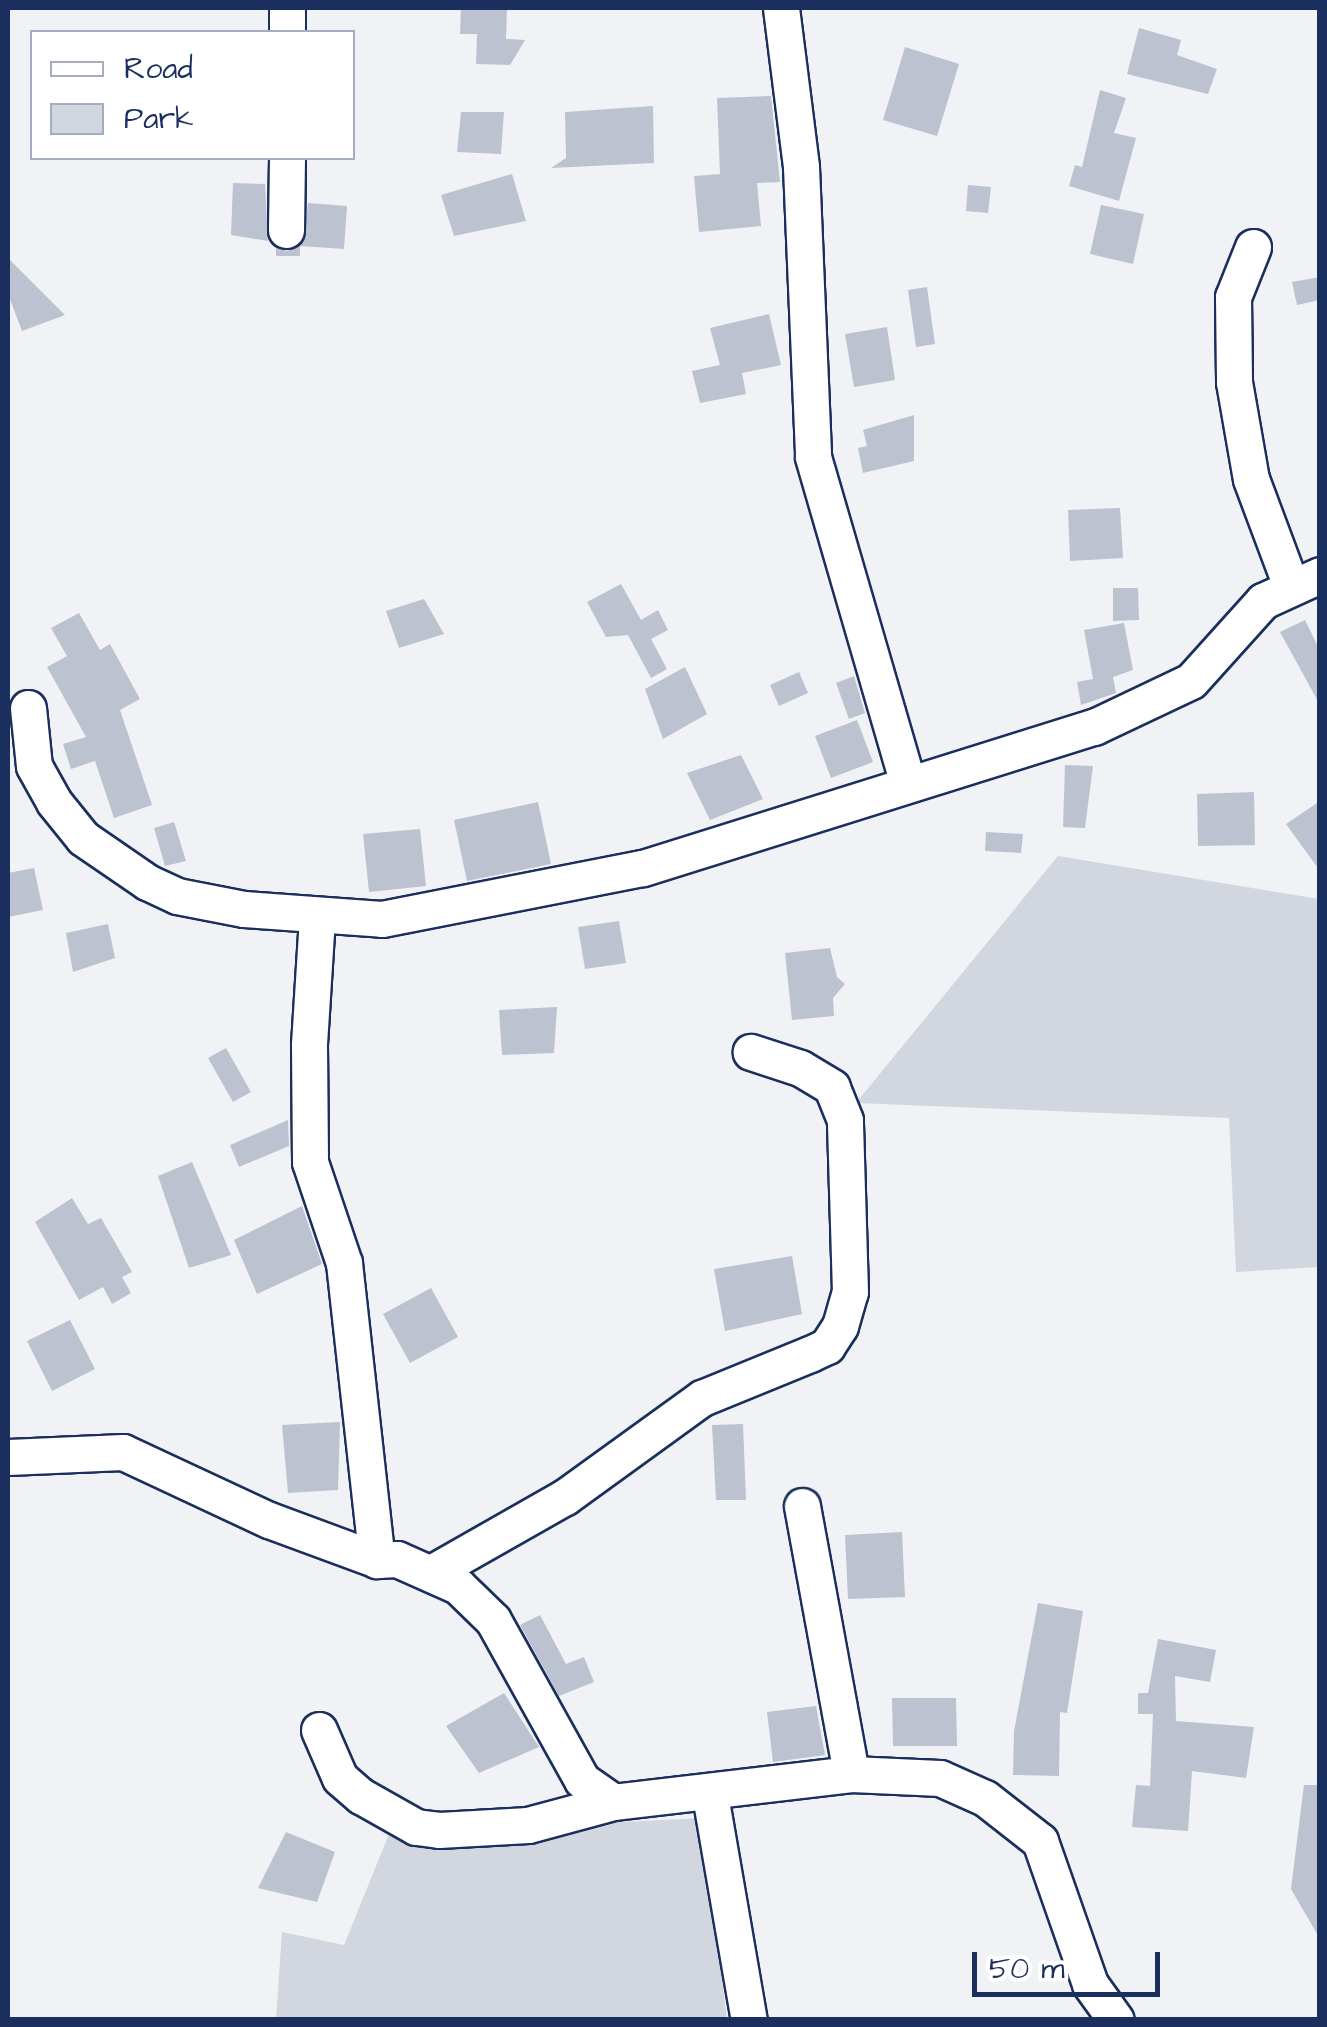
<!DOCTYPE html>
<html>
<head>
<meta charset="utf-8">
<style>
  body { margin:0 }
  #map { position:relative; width:1327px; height:2027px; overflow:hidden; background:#f1f2f5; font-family:"Architects Daughter",sans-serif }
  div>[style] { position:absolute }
  .green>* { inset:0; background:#d2d6df }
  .building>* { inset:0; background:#bcc2d0 }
  .roads { filter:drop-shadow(2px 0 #1b2f5e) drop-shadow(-2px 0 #1b2f5e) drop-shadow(0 2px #1b2f5e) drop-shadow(0 -2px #1b2f5e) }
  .minor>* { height:35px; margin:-17.5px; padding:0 17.5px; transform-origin:17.5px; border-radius:17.5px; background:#fff }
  span { translate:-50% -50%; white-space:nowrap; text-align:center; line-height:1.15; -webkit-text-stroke:9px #fff; paint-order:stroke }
  .frame { position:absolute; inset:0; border:10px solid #1b2f5e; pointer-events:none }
  .legend { position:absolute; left:30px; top:30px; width:325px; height:130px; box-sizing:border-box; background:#fff; border:2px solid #a4acbf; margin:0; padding:12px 18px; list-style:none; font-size:30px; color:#1b2f5e }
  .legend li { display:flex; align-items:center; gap:20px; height:50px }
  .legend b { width:50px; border:2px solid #a4acbf }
  .scale { position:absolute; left:972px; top:1952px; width:188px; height:45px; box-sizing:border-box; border:5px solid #1b2f5e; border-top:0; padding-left:12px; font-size:30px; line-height:35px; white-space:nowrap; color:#1b2f5e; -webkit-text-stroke:8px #fff; paint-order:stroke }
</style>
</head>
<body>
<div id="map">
  <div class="green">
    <i style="clip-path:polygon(1058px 856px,1319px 899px,1319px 1267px,1236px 1272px,1229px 1118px,856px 1103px)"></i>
    <i style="clip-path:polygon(701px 1818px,727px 2019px,276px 2020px,282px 1932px,344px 1945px,389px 1834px)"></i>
  </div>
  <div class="building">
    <i style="clip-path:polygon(461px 8px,507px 8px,506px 39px,525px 40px,510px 65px,476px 64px,477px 34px,460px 34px)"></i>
    <i style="clip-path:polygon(1139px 28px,1181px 40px,1177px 55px,1217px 69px,1208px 94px,1127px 74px)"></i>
    <i style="clip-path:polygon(905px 47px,959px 64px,937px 136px,883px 120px)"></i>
    <i style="clip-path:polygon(1100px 90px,1126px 98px,1114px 133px,1136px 138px,1119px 201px,1069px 186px,1075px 165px,1082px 167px)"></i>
    <i style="clip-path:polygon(771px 96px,780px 182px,757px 183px,761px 226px,699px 232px,694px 176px,720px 174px,717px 98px)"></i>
    <i style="clip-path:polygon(653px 106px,654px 163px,551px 168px,566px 158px,565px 112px)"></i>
    <i style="clip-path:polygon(461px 112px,504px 112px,501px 154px,457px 152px)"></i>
    <i style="clip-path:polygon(512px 174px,526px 221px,454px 236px,441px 195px)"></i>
    <i style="clip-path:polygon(233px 183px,265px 184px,268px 241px,231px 235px)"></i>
    <i style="clip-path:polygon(968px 185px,991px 187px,988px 213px,966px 211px)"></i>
    <i style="clip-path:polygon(308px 203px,347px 206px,344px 249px,300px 246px,300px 256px,276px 256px,276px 248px,287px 251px,304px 242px)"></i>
    <i style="clip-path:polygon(1101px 205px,1144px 214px,1133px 264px,1090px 254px)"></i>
    <i style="clip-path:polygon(8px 258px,65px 315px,22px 331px,8px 294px)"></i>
    <i style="clip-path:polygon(1320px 277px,1320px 300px,1297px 305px,1292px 282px)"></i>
    <i style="clip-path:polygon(927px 287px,935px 344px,916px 347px,908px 290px)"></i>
    <i style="clip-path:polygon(769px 314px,781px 365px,742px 373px,746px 394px,700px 403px,692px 371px,720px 365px,710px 328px)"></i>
    <i style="clip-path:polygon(887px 327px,895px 380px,854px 387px,845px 334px)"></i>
    <i style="clip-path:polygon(914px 415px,914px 461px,863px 473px,858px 448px,867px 446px,863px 430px)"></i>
    <i style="clip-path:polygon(1120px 508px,1123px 558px,1070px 561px,1068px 510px)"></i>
    <i style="clip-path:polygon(621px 584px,641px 620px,658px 610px,668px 630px,651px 639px,667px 669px,651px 678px,628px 635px,606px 637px,587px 602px)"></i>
    <i style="clip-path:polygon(1113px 588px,1138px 588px,1139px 620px,1113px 621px)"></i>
    <i style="clip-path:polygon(424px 599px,444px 634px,399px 648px,386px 611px)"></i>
    <i style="clip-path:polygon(79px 613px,100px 650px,110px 644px,140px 699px,120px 710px,152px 805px,114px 818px,95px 761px,71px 769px,63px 744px,86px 737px,47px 667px,67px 656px,51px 628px)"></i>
    <i style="clip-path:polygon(1305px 620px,1320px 651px,1320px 705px,1280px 632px)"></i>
    <i style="clip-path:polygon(1124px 623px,1133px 670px,1113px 677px,1116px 693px,1081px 705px,1077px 682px,1093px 679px,1084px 630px)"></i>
    <i style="clip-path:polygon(685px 667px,707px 714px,663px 739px,645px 689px)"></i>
    <i style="clip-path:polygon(799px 672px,808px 693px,779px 706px,770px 685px)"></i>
    <i style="clip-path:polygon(854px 676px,865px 713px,849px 719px,836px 683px)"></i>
    <i style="clip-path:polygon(857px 720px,873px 762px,831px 778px,815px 736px)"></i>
    <i style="clip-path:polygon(741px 755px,763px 799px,710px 820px,687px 773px)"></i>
    <i style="clip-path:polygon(1065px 765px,1093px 766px,1085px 828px,1063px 827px)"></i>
    <i style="clip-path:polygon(1254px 792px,1255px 845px,1198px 846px,1197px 794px)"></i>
    <i style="clip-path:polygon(1320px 801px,1320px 871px,1286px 824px)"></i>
    <i style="clip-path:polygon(538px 802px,551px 864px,467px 881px,454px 820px)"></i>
    <i style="clip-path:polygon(174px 822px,186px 861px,165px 866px,154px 828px)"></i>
    <i style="clip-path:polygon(420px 829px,426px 886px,369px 892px,363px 834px)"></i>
    <i style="clip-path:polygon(986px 832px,1023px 834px,1021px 853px,985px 851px)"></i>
    <i style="clip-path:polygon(34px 868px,43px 910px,8px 917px,8px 873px)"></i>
    <i style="clip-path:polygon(619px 921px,626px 963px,585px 969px,578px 927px)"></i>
    <i style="clip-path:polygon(108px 924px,115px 958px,73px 972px,66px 933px)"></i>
    <i style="clip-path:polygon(830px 948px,837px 977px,845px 984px,833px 998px,834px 1016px,792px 1020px,785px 953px)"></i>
    <i style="clip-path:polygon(557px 1007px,554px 1053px,502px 1055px,499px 1010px)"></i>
    <i style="clip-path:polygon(226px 1048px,251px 1092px,233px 1102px,208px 1058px)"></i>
    <i style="clip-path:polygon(288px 1120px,289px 1146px,239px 1167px,230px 1145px)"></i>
    <i style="clip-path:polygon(192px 1162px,231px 1255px,189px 1268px,158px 1176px)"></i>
    <i style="clip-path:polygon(72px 1198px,88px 1224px,101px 1218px,132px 1272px,122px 1277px,131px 1293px,112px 1304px,103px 1287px,79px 1300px,35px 1222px)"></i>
    <i style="clip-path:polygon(302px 1206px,322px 1264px,257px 1294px,234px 1240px)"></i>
    <i style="clip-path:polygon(792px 1256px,802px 1314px,725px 1331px,714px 1269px)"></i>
    <i style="clip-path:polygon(431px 1288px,458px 1337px,410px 1363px,383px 1314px)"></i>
    <i style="clip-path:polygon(70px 1320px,95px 1369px,52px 1391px,27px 1341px)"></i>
    <i style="clip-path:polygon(340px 1422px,338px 1490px,288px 1493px,282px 1425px)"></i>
    <i style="clip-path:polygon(743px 1424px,746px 1500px,716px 1500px,712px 1425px)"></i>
    <i style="clip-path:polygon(902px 1532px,905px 1597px,848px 1599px,845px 1535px)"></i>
    <i style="clip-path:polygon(1038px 1603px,1083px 1611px,1067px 1713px,1060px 1712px,1059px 1776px,1013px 1775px,1014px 1731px)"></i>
    <i style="clip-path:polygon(540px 1615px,566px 1664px,584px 1657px,594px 1682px,559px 1696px,520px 1625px)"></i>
    <i style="clip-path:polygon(1158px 1639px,1216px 1650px,1210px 1682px,1175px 1676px,1176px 1721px,1254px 1727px,1246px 1778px,1192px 1771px,1188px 1831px,1132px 1827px,1136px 1785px,1150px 1786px,1153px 1714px,1138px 1714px,1138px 1693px,1148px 1693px)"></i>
    <i style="clip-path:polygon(504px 1693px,539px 1747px,479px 1773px,446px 1726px)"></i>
    <i style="clip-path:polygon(892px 1698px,956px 1698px,957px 1746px,893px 1746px)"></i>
    <i style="clip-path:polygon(816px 1706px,825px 1755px,773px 1762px,767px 1712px)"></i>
    <i style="clip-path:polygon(1304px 1785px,1320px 1785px,1320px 1939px,1291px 1889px)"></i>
    <i style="clip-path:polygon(286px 1832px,335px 1852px,317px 1902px,258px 1888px)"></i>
  </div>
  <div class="roads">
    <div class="minor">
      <i style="left:781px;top:8px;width:160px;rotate:82.8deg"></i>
      <i style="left:801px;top:167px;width:290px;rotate:87.6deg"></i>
      <i style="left:813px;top:457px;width:337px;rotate:73.8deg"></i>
      <i style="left:287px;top:32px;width:24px;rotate:-90deg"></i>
      <i style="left:286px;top:230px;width:72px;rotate:-89.2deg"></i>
      <i style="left:1253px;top:247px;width:54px;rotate:111.8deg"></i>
      <i style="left:1233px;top:297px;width:85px;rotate:89.3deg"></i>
      <i style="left:1234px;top:382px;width:98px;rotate:80.1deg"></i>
      <i style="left:1251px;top:479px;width:114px;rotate:69.5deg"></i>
      <i style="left:28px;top:708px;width:58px;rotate:84.1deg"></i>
      <i style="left:34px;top:766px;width:41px;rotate:60.9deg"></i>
      <i style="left:54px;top:802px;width:46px;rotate:51.1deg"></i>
      <i style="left:83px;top:838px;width:78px;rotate:34.5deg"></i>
      <i style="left:147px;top:882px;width:33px;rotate:25deg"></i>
      <i style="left:177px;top:896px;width:68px;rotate:11deg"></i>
      <i style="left:244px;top:909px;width:138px;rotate:4.1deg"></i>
      <i style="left:382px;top:919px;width:266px;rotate:-11.1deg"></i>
      <i style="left:643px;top:868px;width:473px;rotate:-17.4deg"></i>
      <i style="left:1094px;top:727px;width:107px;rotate:-25.4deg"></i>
      <i style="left:1191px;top:681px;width:108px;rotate:-48deg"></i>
      <i style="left:1263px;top:601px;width:63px;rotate:-24.5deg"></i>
      <i style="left:317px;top:917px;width:128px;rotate:93.6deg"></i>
      <i style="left:309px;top:1045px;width:117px;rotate:89.5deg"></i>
      <i style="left:310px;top:1162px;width:107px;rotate:71.4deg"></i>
      <i style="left:344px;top:1263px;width:299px;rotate:83.7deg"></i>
      <i style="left:8px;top:1457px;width:115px;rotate:-2.5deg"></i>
      <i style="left:123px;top:1452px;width:161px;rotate:25deg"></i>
      <i style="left:269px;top:1520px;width:115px;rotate:20.3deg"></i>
      <i style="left:377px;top:1560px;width:20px;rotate:-3deg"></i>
      <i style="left:397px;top:1559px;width:67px;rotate:23.9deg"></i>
      <i style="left:458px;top:1586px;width:49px;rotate:44.2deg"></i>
      <i style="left:493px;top:1620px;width:183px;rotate:60.9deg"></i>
      <i style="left:582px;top:1780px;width:38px;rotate:35deg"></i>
      <i style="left:802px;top:1506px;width:272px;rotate:79.6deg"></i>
      <i style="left:431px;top:1573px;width:154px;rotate:-29.6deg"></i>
      <i style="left:565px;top:1497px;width:169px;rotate:-35.9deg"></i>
      <i style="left:702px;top:1398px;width:117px;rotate:-22.2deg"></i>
      <i style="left:810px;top:1354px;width:19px;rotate:-25deg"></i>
      <i style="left:827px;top:1346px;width:24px;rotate:-57deg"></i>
      <i style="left:840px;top:1326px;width:35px;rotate:-74deg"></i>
      <i style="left:850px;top:1292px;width:172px;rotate:-91.7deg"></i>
      <i style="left:845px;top:1120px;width:35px;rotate:-112deg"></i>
      <i style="left:832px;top:1087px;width:37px;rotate:-149deg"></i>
      <i style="left:800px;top:1068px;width:52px;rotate:-161.9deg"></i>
      <i style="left:319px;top:1730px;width:52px;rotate:66.4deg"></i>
      <i style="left:340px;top:1778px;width:28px;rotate:41deg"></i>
      <i style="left:361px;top:1796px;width:63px;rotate:29.4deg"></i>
      <i style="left:416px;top:1827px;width:23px;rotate:7deg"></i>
      <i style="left:439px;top:1830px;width:89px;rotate:-3.2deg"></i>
      <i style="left:528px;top:1825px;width:88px;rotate:-15.1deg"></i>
      <i style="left:613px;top:1802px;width:240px;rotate:-6.7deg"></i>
      <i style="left:851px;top:1774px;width:89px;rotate:2.6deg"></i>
      <i style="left:940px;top:1778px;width:49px;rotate:24deg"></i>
      <i style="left:985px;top:1798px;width:70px;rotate:38deg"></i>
      <i style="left:1040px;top:1841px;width:151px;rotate:70.7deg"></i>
      <i style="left:1090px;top:1984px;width:44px;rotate:54.2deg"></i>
      <i style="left:710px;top:1795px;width:228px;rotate:80.2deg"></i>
    </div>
  </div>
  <div class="frame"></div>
  <ul class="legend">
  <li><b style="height:12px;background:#fff"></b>Road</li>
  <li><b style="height:28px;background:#d2d6df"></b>Park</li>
  </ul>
  <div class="scale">50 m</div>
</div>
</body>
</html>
